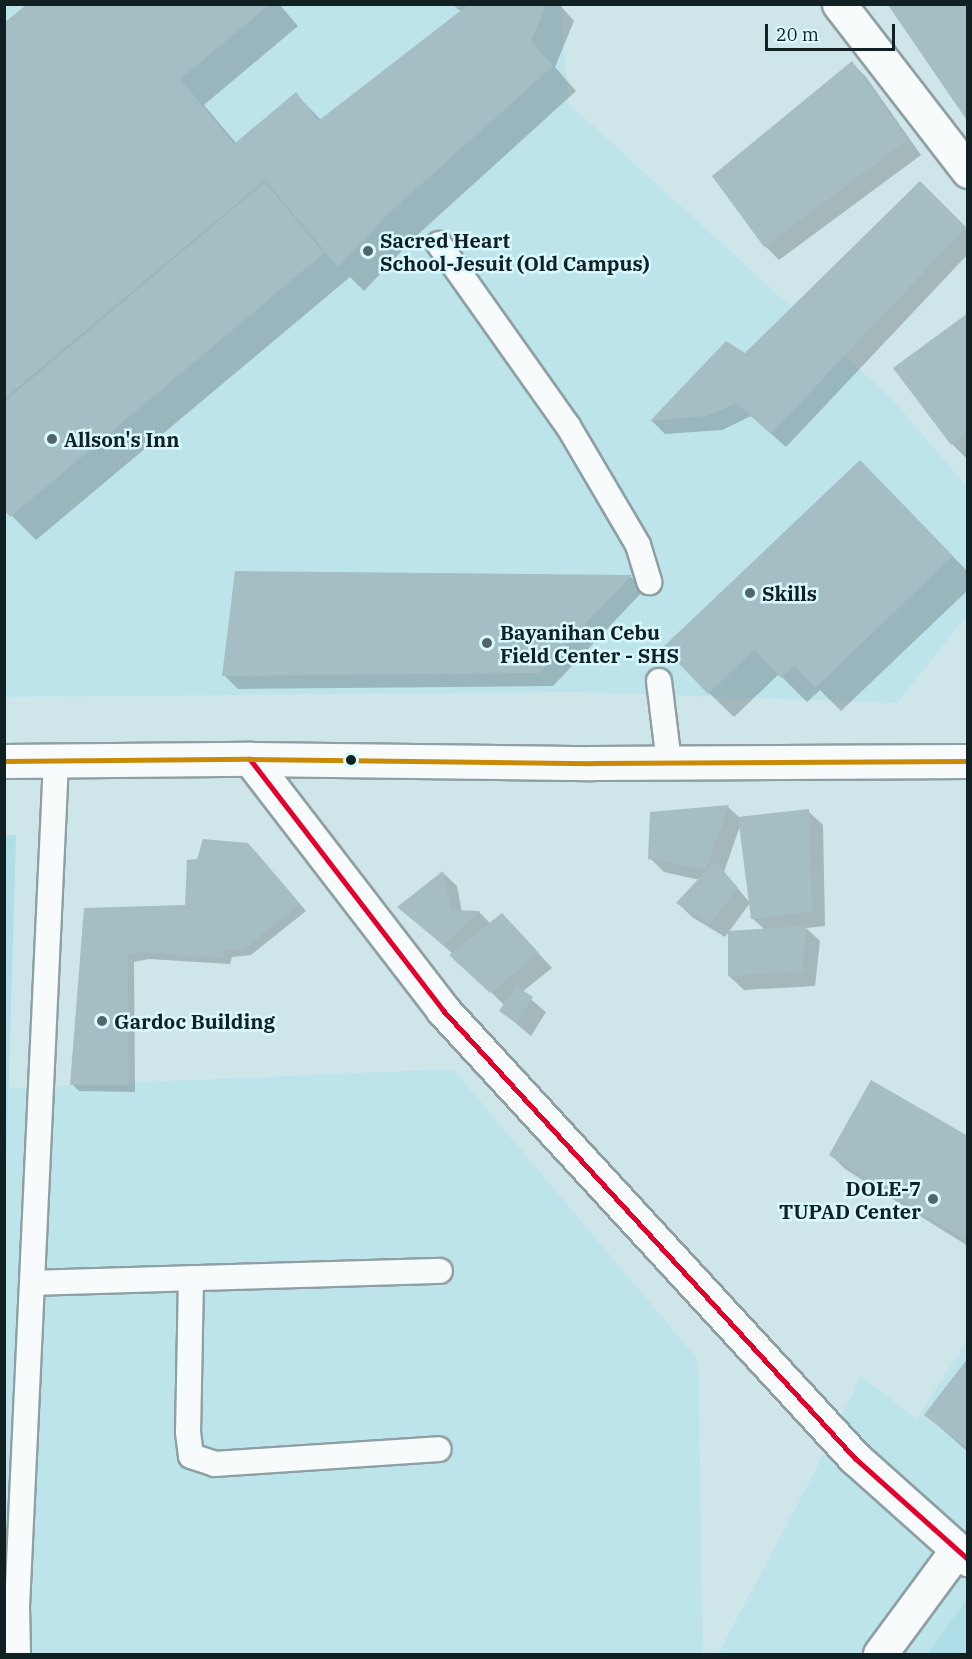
<!DOCTYPE html>
<html>
<head>
<meta charset="utf-8">
<style>
  body { margin:0 }
  #map { position:relative; width:972px; height:1659px; overflow:hidden; background:#cee5e9; font-family:"IBM Plex Serif",serif }
  div>[style] { position:absolute }
  .built>* { inset:0; background:#bee4eb }
  .green>* { inset:0; background:#b0dee6 }
  .shadow>* { inset:0; background:#0003 }
  .building>* { inset:0; background:#a5bec3 }
  .roads { filter:drop-shadow(2px 0 #8ea0a3) drop-shadow(-2px 0 #8ea0a3) drop-shadow(0 2px #8ea0a3) drop-shadow(0 -2px #8ea0a3) }
  .lane>* { height:24px; margin:-12px; padding:0 12px; transform-origin:12px; border-radius:12px; background:#f8fbfc }
  .street>* { height:33px; margin:-16.5px; padding:0 16.5px; transform-origin:16.5px; border-radius:16.5px; background:#f8fbfc }
  .secondary>* { height:33px; margin:-16.5px; padding:0 16.5px; transform-origin:16.5px; border-radius:16.5px; background:#f8fbfc }
  .bus-1>* { height:4.5px; margin:-2.25px; padding:0 2.25px; transform-origin:2.25px; border-radius:2.25px; background:#e4002b }
  .bus-2>* { height:4.5px; margin:-2.25px; padding:0 2.25px; transform-origin:2.25px; border-radius:2.25px; background:#c98b07 }
  .dots>* { width:16px; height:16px; translate:-50% -50%; box-sizing:border-box; border:3px solid #d7f9ff; border-radius:50% }
  span { translate:-50% -50%; white-space:nowrap; text-align:center; line-height:1.15; -webkit-text-stroke:5px #d7f9ff; paint-order:stroke }
  .poi-label { font-size:20px; color:#102023; font-weight:700 }
  .left { translate:0 -50%; text-align:left }
  .right { translate:-100% -50%; text-align:right }
  .frame { position:absolute; inset:0; border:6px solid #102023; pointer-events:none }
  .scale { position:absolute; left:765px; top:24px; width:130px; height:27px; box-sizing:border-box; border:3px solid #102023; border-top:0; padding-left:8px; font-size:18px; line-height:21px; white-space:nowrap; color:#102023; -webkit-text-stroke:4px #d7f9ff; paint-order:stroke }
</style>
</head>
<body>
<div id="map">
  <div class="built">
    <i style="clip-path:polygon(4px 5px,561px 5px,568px 103px,893px 400px,967px 487px,967px 615px,897px 703px,577px 692px,5px 697px)"></i>
    <i style="clip-path:polygon(453px 1069px,698px 1360px,703px 1654px,5px 1654px,4px 1088px)"></i>
    <i style="clip-path:polygon(967px 1341px,967px 1654px,718px 1654px,811px 1479px,861px 1376px,916px 1419px)"></i>
  </div>
  <div class="green">
    <i style="clip-path:polygon(4px 835px,16px 835px,5px 1206px,4px 1206px)"></i>
    <i style="clip-path:polygon(967px 1598px,967px 1654px,928px 1654px)"></i>
  </div>
  <div class="shadow">
    <i style="clip-path:polygon(29px 4px,279px 4px,298px 26px,204px 105px,237px 144px,296px 94px,321px 120px,461px 12px,455px 4px,559px 4px,574px 21px,555px 67px,576px 91px,414px 238px,364px 291px,350px 277px,36px 540px,4px 508px,4px 25px)"></i>
    <i style="clip-path:polygon(890px 4px,968px 4px,968px 120px)"></i>
    <i style="clip-path:polygon(852px 63px,866px 77px,921px 155px,779px 260px,765px 246px,714px 176px)"></i>
    <i style="clip-path:polygon(920px 183px,968px 231px,968px 254px,786px 447px,751px 416px,722px 430px,665px 434px,652px 421px,746px 355px)"></i>
    <i style="clip-path:polygon(968px 314px,968px 457px,966px 458px,952px 444px)"></i>
    <i style="clip-path:polygon(885px 486px,968px 572px,968px 590px,841px 711px,820px 690px,807px 702px,779px 674px,734px 717px,709px 693px)"></i>
    <i style="clip-path:polygon(236px 573px,631px 577px,644px 590px,553px 686px,238px 689px,224px 675px)"></i>
    <i style="clip-path:polygon(evenodd,728px 807px,740px 818px,808px 811px,823px 825px,825px 926px,806px 928px,820px 941px,815px 986px,744px 990px,729px 976px,765px 930px,752px 918px,750px 903px,725px 937px,692px 917px,678px 903px,700px 880px,664px 872px,650px 858px,728px 807px,740px 826px,750px 903px,724px 872px,740px 826px)"></i>
    <i style="clip-path:polygon(255px 851px,306px 911px,251px 955px,232px 957px,230px 964px,149px 959px,134px 962px,135px 1092px,79px 1091px,72px 1084px,85px 910px,187px 906px)"></i>
    <i style="clip-path:polygon(443px 873px,457px 886px,462px 912px,479px 912px,491px 924px,516px 929px,552px 968px,522px 992px,546px 1012px,531px 1036px,501px 1011px,504px 1005px,453px 954px,399px 907px)"></i>
    <i style="clip-path:polygon(968px 1137px,968px 1246px,845px 1169px,831px 1155px)"></i>
    <i style="clip-path:polygon(968px 1360px,968px 1452px,926px 1415px)"></i>
  </div>
  <div class="building">
    <i style="clip-path:polygon(27px 4px,270px 4px,180px 79px,234px 144px,296px 92px,318px 121px,468px 5px,546px 5px,531px 41px,553px 66px,389px 213px,338px 267px,265px 180px,4px 399px,4px 23px)"></i>
    <i style="clip-path:polygon(453px 4px,465px 4px,458px 10px)"></i>
    <i style="clip-path:polygon(888px 5px,968px 5px,968px 122px)"></i>
    <i style="clip-path:polygon(852px 61px,908px 140px,764px 247px,712px 176px)"></i>
    <i style="clip-path:polygon(920px 181px,966px 227px,771px 434px,736px 403px,707px 416px,650px 421px,726px 341px,745px 353px)"></i>
    <i style="clip-path:polygon(265px 182px,324px 253px,10px 517px,4px 510px,4px 402px)"></i>
    <i style="clip-path:polygon(968px 313px,968px 432px,951px 445px,893px 368px)"></i>
    <i style="clip-path:polygon(860px 460px,953px 556px,815px 688px,794px 666px,781px 678px,754px 650px,708px 694px,663px 647px)"></i>
    <i style="clip-path:polygon(235px 571px,632px 575px,539px 673px,222px 676px)"></i>
    <i style="clip-path:polygon(729px 805px,706px 870px,648px 859px,650px 812px)"></i>
    <i style="clip-path:polygon(809px 809px,812px 912px,751px 919px,738px 817px)"></i>
    <i style="clip-path:polygon(203px 839px,248px 843px,300px 904px,244px 949px,225px 950px,223px 958px,141px 952px,128px 955px,129px 1085px,70px 1085px,84px 908px,185px 905px,187px 860px,197px 859px)"></i>
    <i style="clip-path:polygon(715px 861px,738px 888px,710px 924px,676px 903px)"></i>
    <i style="clip-path:polygon(443px 871px,451px 910px,480px 911px,443px 945px,397px 907px)"></i>
    <i style="clip-path:polygon(502px 913px,539px 953px,490px 993px,449px 955px)"></i>
    <i style="clip-path:polygon(806px 926px,802px 972px,728px 976px,728px 931px)"></i>
    <i style="clip-path:polygon(516px 986px,533px 997px,516px 1023px,499px 1011px)"></i>
    <i style="clip-path:polygon(871px 1080px,968px 1136px,968px 1242px,829px 1155px)"></i>
    <i style="clip-path:polygon(968px 1358px,968px 1449px,924px 1415px)"></i>
  </div>
  <div class="roads">
    <div class="lane">
      <i style="left:439px;top:244px;width:223px;rotate:54.7deg"></i>
      <i style="left:568px;top:426px;width:138px;rotate:59.5deg"></i>
      <i style="left:638px;top:545px;width:39px;rotate:73deg"></i>
      <i style="left:659px;top:681px;width:82px;rotate:83deg"></i>
      <i style="left:191px;top:1278px;width:154px;rotate:91.1deg"></i>
      <i style="left:188px;top:1432px;width:24px;rotate:83deg"></i>
      <i style="left:191px;top:1456px;width:25px;rotate:18deg"></i>
      <i style="left:215px;top:1464px;width:224px;rotate:-3.8deg"></i>
      <i style="left:33px;top:1283px;width:407px;rotate:-1.7deg"></i>
      <i style="left:18px;top:1654px;width:47px;rotate:-91.2deg"></i>
      <i style="left:17px;top:1607px;width:847px;rotate:-87.36deg"></i>
    </div>
    <div class="street">
      <i style="left:839px;top:4px;width:211px;rotate:52.3deg"></i>
      <i style="left:250px;top:759px;width:317px;rotate:52.4deg"></i>
      <i style="left:443px;top:1010px;width:609px;rotate:47.4deg"></i>
      <i style="left:855px;top:1458px;width:152px;rotate:41.8deg"></i>
      <i style="left:880px;top:1654px;width:128px;rotate:-53.6deg"></i>
    </div>
    <div class="secondary">
      <i style="left:4px;top:761px;width:246px;rotate:-0.5deg"></i>
      <i style="left:250px;top:759px;width:342px;rotate:0.7deg"></i>
      <i style="left:592px;top:763px;width:376px;rotate:-0.3deg"></i>
    </div>
  </div>
  <div class="bus-1">
    <i style="left:250px;top:759px;width:317px;rotate:52.4deg"></i>
    <i style="left:443px;top:1010px;width:609px;rotate:47.4deg"></i>
    <i style="left:855px;top:1458px;width:152px;rotate:41.8deg"></i>
  </div>
  <div class="bus-2">
    <i style="left:4px;top:761px;width:246px;rotate:-0.5deg"></i>
    <i style="left:250px;top:759px;width:342px;rotate:0.7deg"></i>
    <i style="left:592px;top:763px;width:376px;rotate:-0.3deg"></i>
  </div>
  <div class="dots">
    <i style="left:368px;top:251px;background:#526568"></i>
    <i style="left:52px;top:439px;background:#526568"></i>
    <i style="left:750px;top:593px;background:#526568"></i>
    <i style="left:487px;top:643px;background:#526568"></i>
    <i style="left:351px;top:760px;background:#102023"></i>
    <i style="left:102px;top:1021px;background:#526568"></i>
    <i style="left:933px;top:1199px;background:#526568"></i>
  </div>
  <div class="poi-label">
    <span class="left" style="left:380px;top:252px">Sacred Heart<br>School-Jesuit (Old Campus)</span>
    <span class="left" style="left:64px;top:439px">Allson's Inn</span>
    <span class="left" style="left:762px;top:593px">Skills</span>
    <span class="left" style="left:500px;top:644px">Bayanihan Cebu<br>Field Center - SHS</span>
    <span class="left" style="left:114px;top:1021px">Gardoc Building</span>
    <span class="right" style="left:921px;top:1200px">DOLE-7<br>TUPAD Center</span>
  </div>
  <div class="frame"></div>
  <div class="scale">20 m</div>
</div>
</body>
</html>
